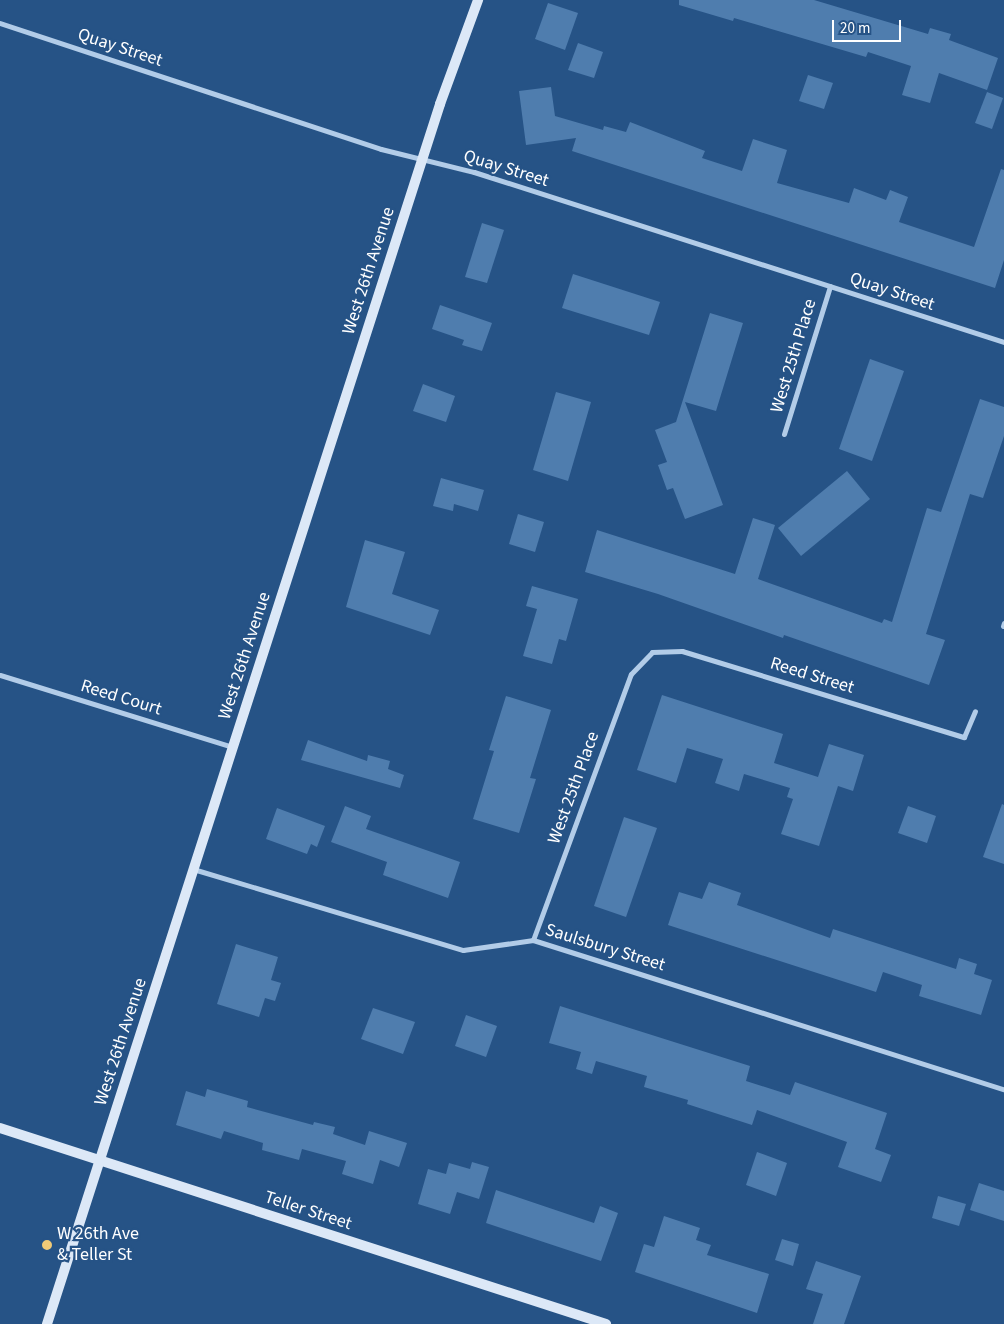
<!DOCTYPE html>
<html>
<head>
<meta charset="utf-8">
<style>
  body { margin:0 }
  #map { position:relative; width:1004px; height:1324px; overflow:hidden; background:#265386; font-family:"Source Sans 3",sans-serif }
  div>[style] { position:absolute }
  .building>* { inset:0; background:#4f7dae }
  .street>* { height:5px; margin:-2.5px; padding:0 2.5px; transform-origin:2.5px; border-radius:2.5px; background:#b2cce8 }
  .secondary>* { height:10px; margin:-5px; padding:0 5px; transform-origin:5px; border-radius:5px; background:#dce8f7 }
  .dots>* { width:14px; height:14px; translate:-50% -50%; box-sizing:border-box; border:2px solid #265386; border-radius:50% }
  span { translate:-50% -50%; white-space:nowrap; text-align:center; line-height:1.15; -webkit-text-stroke:4.5px #265386; paint-order:stroke }
  .street-label { font-size:18px; color:#fff }
  .poi-label { font-size:18px; color:#fff }
  .left { translate:0 -50%; text-align:left }
  .scale { position:absolute; left:832px; top:20px; width:69px; height:22px; box-sizing:border-box; border:2px solid #fff; border-top:0; padding-left:6px; font-size:15px; line-height:18px; white-space:nowrap; color:#fff; -webkit-text-stroke:4px #265386; paint-order:stroke }
</style>
</head>
<body>
<div id="map">
  <div class="building">
    <i style="clip-path:polygon(679px 0,814px 0,928px 34px,930px 28px,951px 34px,949px 40px,998px 58px,987px 90px,939px 73px,930px 103px,902px 95px,911px 66px,868px 52px,866px 57px,734px 18px,733px 21px,679px 5px)"></i>
    <i style="clip-path:polygon(548px 3px,578px 13px,565px 50px,535px 39px)"></i>
    <i style="clip-path:polygon(578px 43px,603px 52px,594px 78px,568px 70px)"></i>
    <i style="clip-path:polygon(808px 75px,833px 83px,824px 109px,799px 101px)"></i>
    <i style="clip-path:polygon(551px 87px,555px 116px,603px 130px,604px 126px,626px 132px,630px 122px,705px 151px,702px 158px,742px 171px,753px 139px,787px 150px,777px 183px,849px 203px,854px 188px,886px 200px,890px 190px,908px 197px,899px 222px,974px 247px,1001px 169px,1004px 170px,1004px 260px,995px 288px,572px 151px,576px 138px,526px 145px,519px 91px)"></i>
    <i style="clip-path:polygon(987px 92px,1003px 98px,992px 129px,975px 123px)"></i>
    <i style="clip-path:polygon(482px 223px,504px 230px,487px 283px,465px 277px)"></i>
    <i style="clip-path:polygon(573px 274px,660px 302px,649px 335px,562px 308px)"></i>
    <i style="clip-path:polygon(440px 305px,492px 323px,482px 351px,462px 345px,464px 340px,432px 329px)"></i>
    <i style="clip-path:polygon(710px 313px,743px 323px,716px 411px,685px 402px,723px 505px,685px 519px,673px 488px,667px 490px,658px 465px,667px 462px,655px 430px,676px 422px)"></i>
    <i style="clip-path:polygon(870px 359px,904px 371px,872px 461px,839px 449px)"></i>
    <i style="clip-path:polygon(423px 384px,455px 396px,446px 422px,413px 411px)"></i>
    <i style="clip-path:polygon(556px 392px,591px 402px,568px 481px,533px 470px)"></i>
    <i style="clip-path:polygon(980px 399px,1004px 407px,1004px 436px,983px 498px,970px 494px,926px 634px,945px 640px,929px 685px,784px 635px,783px 638px,658px 594px,585px 572px,597px 530px,735px 574px,753px 518px,775px 525px,758px 579px,882px 623px,884px 619px,892px 622px,927px 508px,941px 512px)"></i>
    <i style="clip-path:polygon(847px 471px,870px 499px,801px 556px,778px 528px)"></i>
    <i style="clip-path:polygon(441px 478px,484px 490px,478px 511px,454px 504px,453px 511px,433px 506px)"></i>
    <i style="clip-path:polygon(518px 514px,544px 522px,535px 552px,509px 544px)"></i>
    <i style="clip-path:polygon(365px 540px,405px 552px,392px 594px,439px 610px,430px 635px,346px 607px)"></i>
    <i style="clip-path:polygon(532px 586px,578px 599px,566px 641px,559px 639px,552px 664px,523px 656px,537px 609px,526px 606px)"></i>
    <i style="clip-path:polygon(662px 695px,783px 734px,774px 763px,818px 777px,829px 744px,864px 755px,853px 791px,838px 786px,819px 846px,781px 834px,793px 799px,787px 797px,790px 788px,744px 774px,739px 791px,715px 783px,723px 759px,687px 748px,676px 783px,637px 770px)"></i>
    <i style="clip-path:polygon(506px 696px,551px 710px,530px 778px,536px 779px,519px 833px,473px 819px,494px 751px,489px 750px)"></i>
    <i style="clip-path:polygon(308px 740px,367px 761px,368px 755px,390px 761px,388px 769px,404px 775px,400px 788px,301px 760px)"></i>
    <i style="clip-path:polygon(1002px 804px,1004px 805px,1004px 864px,983px 857px)"></i>
    <i style="clip-path:polygon(345px 806px,371px 816px,366px 829px,460px 862px,448px 898px,383px 875px,387px 862px,331px 842px)"></i>
    <i style="clip-path:polygon(908px 806px,936px 816px,927px 843px,898px 833px)"></i>
    <i style="clip-path:polygon(277px 808px,325px 826px,317px 847px,311px 844px,307px 854px,266px 839px)"></i>
    <i style="clip-path:polygon(624px 817px,657px 828px,626px 917px,594px 906px)"></i>
    <i style="clip-path:polygon(709px 882px,741px 893px,737px 905px,830px 938px,833px 929px,956px 969px,959px 958px,977px 964px,974px 974px,992px 980px,981px 1015px,919px 996px,922px 985px,883px 972px,876px 992px,668px 925px,679px 892px,702px 899px)"></i>
    <i style="clip-path:polygon(236px 944px,278px 957px,271px 980px,281px 983px,275px 1001px,265px 998px,259px 1017px,217px 1004px)"></i>
    <i style="clip-path:polygon(560px 1006px,750px 1066px,746px 1081px,790px 1095px,795px 1082px,887px 1113px,875px 1149px,891px 1155px,881px 1182px,838px 1167px,847px 1142px,757px 1110px,752px 1125px,687px 1104px,688px 1100px,644px 1087px,647px 1076px,596px 1061px,592px 1074px,576px 1069px,581px 1052px,549px 1043px)"></i>
    <i style="clip-path:polygon(373px 1008px,415px 1022px,403px 1054px,361px 1039px)"></i>
    <i style="clip-path:polygon(466px 1015px,497px 1026px,486px 1057px,455px 1046px)"></i>
    <i style="clip-path:polygon(207px 1089px,248px 1101px,247px 1107px,313px 1125px,314px 1122px,335px 1127px,333px 1134px,365px 1145px,369px 1131px,407px 1143px,399px 1167px,380px 1160px,373px 1184px,342px 1174px,346px 1161px,302px 1149px,299px 1160px,262px 1150px,263px 1143px,224px 1131px,221px 1139px,176px 1125px,186px 1091px,205px 1097px)"></i>
    <i style="clip-path:polygon(757px 1152px,787px 1163px,776px 1196px,746px 1185px)"></i>
    <i style="clip-path:polygon(472px 1162px,489px 1167px,479px 1199px,457px 1192px,450px 1214px,418px 1204px,428px 1169px,446px 1174px,449px 1163px,470px 1169px)"></i>
    <i style="clip-path:polygon(979px 1183px,1004px 1191px,1004px 1221px,970px 1210px)"></i>
    <i style="clip-path:polygon(496px 1190px,594px 1223px,600px 1206px,618px 1213px,601px 1261px,486px 1223px)"></i>
    <i style="clip-path:polygon(938px 1196px,966px 1204px,959px 1226px,932px 1218px)"></i>
    <i style="clip-path:polygon(664px 1216px,700px 1228px,696px 1240px,711px 1245px,707px 1255px,769px 1274px,757px 1313px,635px 1272px,644px 1244px,654px 1247px)"></i>
    <i style="clip-path:polygon(782px 1239px,799px 1244px,793px 1266px,775px 1260px)"></i>
    <i style="clip-path:polygon(816px 1261px,861px 1276px,844px 1324px,813px 1324px,823px 1294px,806px 1289px)"></i>
  </div>
  <div class="street">
    <i style="left:0;top:23px;width:401px;rotate:18.3deg"></i>
    <i style="left:381px;top:149px;width:96px;rotate:13.9deg"></i>
    <i style="left:474px;top:172px;width:557px;rotate:17.78deg"></i>
    <i style="left:784px;top:434px;width:155px;rotate:-72.7deg"></i>
    <i style="left:1003px;top:626px;width:3px;rotate:-72deg"></i>
    <i style="left:0;top:675px;width:244px;rotate:17.2deg"></i>
    <i style="left:193px;top:869px;width:282px;rotate:16.7deg"></i>
    <i style="left:463px;top:950px;width:71px;rotate:-8.1deg"></i>
    <i style="left:533px;top:940px;width:494px;rotate:17.6deg"></i>
    <i style="left:533px;top:940px;width:283px;rotate:-69.8deg"></i>
    <i style="left:631px;top:674px;width:30px;rotate:-46deg"></i>
    <i style="left:652px;top:652px;width:30px;rotate:-2deg"></i>
    <i style="left:682px;top:651px;width:295px;rotate:17deg"></i>
    <i style="left:964px;top:737px;width:28px;rotate:-67deg"></i>
  </div>
  <div class="secondary">
    <i style="left:0;top:1128px;width:637px;rotate:17.92deg"></i>
    <i style="left:47px;top:1324px;width:1282px;rotate:-72.14deg"></i>
    <i style="left:440px;top:104px;width:111px;rotate:-69.9deg"></i>
  </div>
  <div class="dots">
    <i style="left:47px;top:1245px;background:#f1ca77"></i>
  </div>
  <div class="street-label">
    <span style="left:120px;top:48px;rotate:18deg">Quay Street</span>
    <span style="left:506px;top:169px;rotate:17deg">Quay Street</span>
    <span style="left:369px;top:271px;rotate:-72deg">West 26th Avenue</span>
    <span style="left:892px;top:292px;rotate:18deg">Quay Street</span>
    <span style="left:794px;top:356px;rotate:-73deg">West 25th Place</span>
    <span style="left:245px;top:656px;rotate:-72deg">West 26th Avenue</span>
    <span style="left:812px;top:676px;rotate:17deg">Reed Street</span>
    <span style="left:121px;top:698px;rotate:17deg">Reed Court</span>
    <span style="left:574px;top:788px;rotate:-70deg">West 25th Place</span>
    <span style="left:605px;top:948px;rotate:17deg">Saulsbury Street</span>
    <span style="left:121px;top:1042px;rotate:-72deg">West 26th Avenue</span>
    <span style="left:308px;top:1211px;rotate:18deg">Teller Street</span>
  </div>
  <div class="poi-label">
    <span class="left" style="left:57px;top:1245px">W 26th Ave<br>&amp; Teller St</span>
  </div>
  <div class="scale">20 m</div>
</div>
</body>
</html>
